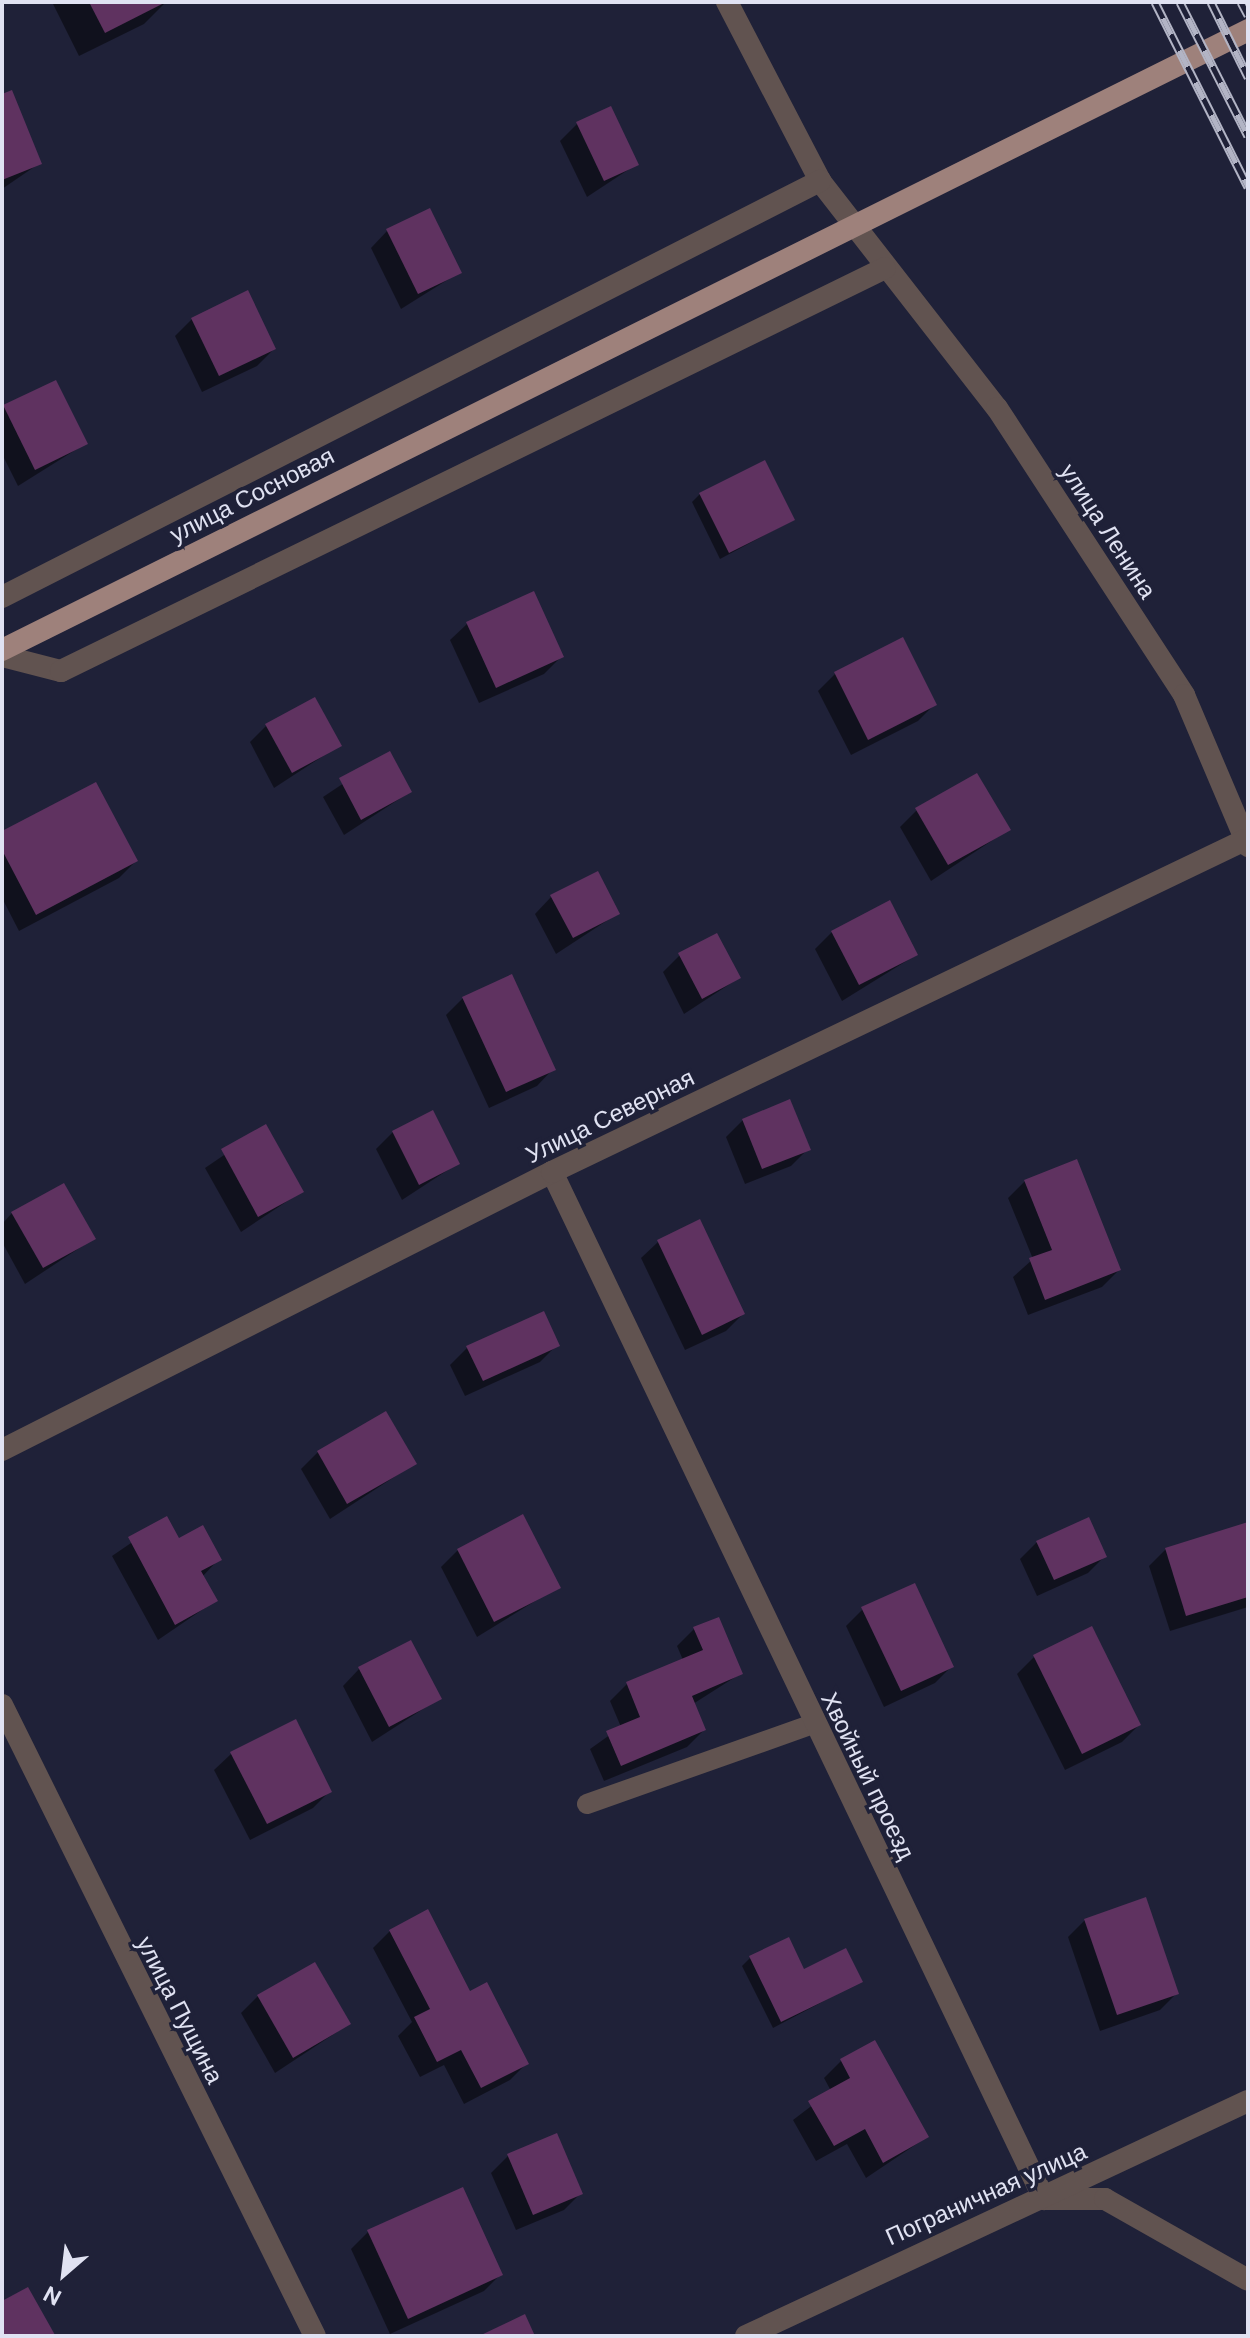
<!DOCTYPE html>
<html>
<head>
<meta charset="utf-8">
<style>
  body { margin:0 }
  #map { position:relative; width:1250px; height:2338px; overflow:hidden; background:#1f2138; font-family:"DM Sans",sans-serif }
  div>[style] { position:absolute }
  .shadow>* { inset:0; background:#0007 }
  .building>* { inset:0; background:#5f3260 }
  .service>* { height:20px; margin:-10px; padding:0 10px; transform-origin:10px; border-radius:10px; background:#615350 }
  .minor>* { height:22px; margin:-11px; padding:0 11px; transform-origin:11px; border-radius:11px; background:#615350 }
  .primary>* { height:22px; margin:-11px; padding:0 11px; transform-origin:11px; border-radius:11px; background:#9e817b }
  .rail>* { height:9px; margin-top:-4.5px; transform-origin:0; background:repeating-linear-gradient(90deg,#1f2138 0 18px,#b2b4c5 0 36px); box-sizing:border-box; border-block:2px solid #b2b4c5 }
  span { translate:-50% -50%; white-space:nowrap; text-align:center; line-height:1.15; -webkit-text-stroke:7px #1f2138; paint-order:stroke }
  .street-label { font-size:24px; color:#e0e2f2 }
  .frame { position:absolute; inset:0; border:4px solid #e0e2f2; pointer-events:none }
  .north { position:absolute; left:24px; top:2234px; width:80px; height:80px; -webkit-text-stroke:6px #1f2138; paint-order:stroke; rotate:208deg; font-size:22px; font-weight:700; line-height:32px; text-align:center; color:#e0e2f2 }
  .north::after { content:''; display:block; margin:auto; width:28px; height:36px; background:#e0e2f2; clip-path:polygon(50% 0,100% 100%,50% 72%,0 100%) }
</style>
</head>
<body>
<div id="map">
  <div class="shadow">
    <i style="clip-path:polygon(52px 2px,166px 2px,144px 24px,79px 56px)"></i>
    <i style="clip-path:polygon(2px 96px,40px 163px,2px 189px)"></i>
    <i style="clip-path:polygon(577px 124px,637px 164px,587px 197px,560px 141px)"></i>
    <i style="clip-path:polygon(387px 231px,460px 272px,401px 309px,371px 248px)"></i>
    <i style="clip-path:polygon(192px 319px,274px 349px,257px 366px,202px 392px,175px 336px)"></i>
    <i style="clip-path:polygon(4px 407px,85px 444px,18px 486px,2px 454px)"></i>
    <i style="clip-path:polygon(700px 494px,793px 520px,720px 559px,692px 502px)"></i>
    <i style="clip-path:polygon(533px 593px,561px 657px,544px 674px,479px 703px,450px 640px,467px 624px)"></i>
    <i style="clip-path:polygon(902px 640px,935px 704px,918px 721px,851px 755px,818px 691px,835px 674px)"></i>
    <i style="clip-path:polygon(266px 726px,340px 745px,274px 788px,250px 742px)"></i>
    <i style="clip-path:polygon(389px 753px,410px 792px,344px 835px,323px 797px)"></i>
    <i style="clip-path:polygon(917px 810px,1008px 830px,931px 881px,900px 827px)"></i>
    <i style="clip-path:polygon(2px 833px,136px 861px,119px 878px,19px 931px,2px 898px)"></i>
    <i style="clip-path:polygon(551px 897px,617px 914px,556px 954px,535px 914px)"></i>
    <i style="clip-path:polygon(832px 932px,916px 955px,842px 1001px,815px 949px)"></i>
    <i style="clip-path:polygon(680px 955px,739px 978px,684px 1014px,663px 972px)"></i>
    <i style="clip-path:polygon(463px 998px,553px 1069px,537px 1086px,489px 1108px,446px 1015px)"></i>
    <i style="clip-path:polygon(743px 1120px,808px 1149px,791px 1166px,745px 1184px,726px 1137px)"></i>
    <i style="clip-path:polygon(265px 1127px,301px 1192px,241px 1232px,205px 1168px)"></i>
    <i style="clip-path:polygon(393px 1132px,457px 1164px,402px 1200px,376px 1149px)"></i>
    <i style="clip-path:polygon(1025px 1181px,1119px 1270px,1102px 1287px,1028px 1315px,1013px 1277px,1033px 1259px,1008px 1198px)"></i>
    <i style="clip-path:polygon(12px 1213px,93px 1239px,25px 1284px,2px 1242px,2px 1224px)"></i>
    <i style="clip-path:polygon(658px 1242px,743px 1314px,726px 1331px,685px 1350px,641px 1258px)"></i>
    <i style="clip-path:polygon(557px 1345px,540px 1362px,465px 1396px,450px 1365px,467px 1348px)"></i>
    <i style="clip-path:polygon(318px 1452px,414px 1464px,330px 1519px,301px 1469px)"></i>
    <i style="clip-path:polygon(166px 1519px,178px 1541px,219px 1559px,202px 1577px,215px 1601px,158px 1640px,112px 1556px)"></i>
    <i style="clip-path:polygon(1248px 1524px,1248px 1607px,1170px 1631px,1149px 1566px,1166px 1549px)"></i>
    <i style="clip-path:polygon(1037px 1542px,1105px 1556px,1088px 1573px,1037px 1596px,1020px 1559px)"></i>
    <i style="clip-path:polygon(458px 1550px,558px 1587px,477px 1637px,441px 1567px)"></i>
    <i style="clip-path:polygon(863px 1609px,952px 1666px,935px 1683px,884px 1707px,846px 1626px)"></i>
    <i style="clip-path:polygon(694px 1629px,740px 1674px,693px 1704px,704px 1730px,687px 1747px,604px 1781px,590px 1749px,621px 1727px,610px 1701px,627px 1684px,683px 1660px,677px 1646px)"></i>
    <i style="clip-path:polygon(1034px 1657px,1139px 1725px,1122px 1742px,1065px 1770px,1017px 1674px)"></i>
    <i style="clip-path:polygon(359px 1669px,440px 1698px,372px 1742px,343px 1686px)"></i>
    <i style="clip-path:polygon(231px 1754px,330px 1791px,313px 1808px,250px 1840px,214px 1770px)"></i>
    <i style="clip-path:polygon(1085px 1920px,1177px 1993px,1160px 2010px,1100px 2031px,1068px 1937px)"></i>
    <i style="clip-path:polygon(390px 1931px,469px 1994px,527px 2063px,510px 2080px,464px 2104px,444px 2065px,420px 2077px,398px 2036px,412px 2022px,373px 1948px)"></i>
    <i style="clip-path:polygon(750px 1958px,803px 1971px,860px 1982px,773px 2028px,742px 1966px)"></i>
    <i style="clip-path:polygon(258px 1996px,349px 2024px,275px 2073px,241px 2013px)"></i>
    <i style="clip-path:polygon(874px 2043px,927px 2137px,866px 2178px,847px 2144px,816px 2161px,793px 2120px,831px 2091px,824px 2078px,841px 2061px)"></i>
    <i style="clip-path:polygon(508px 2156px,581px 2193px,564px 2210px,516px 2230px,491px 2173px)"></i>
    <i style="clip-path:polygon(368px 2232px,501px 2274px,484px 2291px,390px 2334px,351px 2249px)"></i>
  </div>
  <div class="building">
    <i style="clip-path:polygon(89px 2px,166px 2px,105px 33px)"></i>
    <i style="clip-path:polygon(12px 90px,42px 164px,2px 180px,2px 94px)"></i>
    <i style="clip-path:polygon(611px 106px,639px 165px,604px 181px,576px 122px)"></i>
    <i style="clip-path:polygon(430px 208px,462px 273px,418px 294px,386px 229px)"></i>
    <i style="clip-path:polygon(248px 290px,276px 349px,219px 376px,191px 318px)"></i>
    <i style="clip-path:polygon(56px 380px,88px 444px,35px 470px,3px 405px)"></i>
    <i style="clip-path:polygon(765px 460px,795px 520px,729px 553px,699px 493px)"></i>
    <i style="clip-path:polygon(534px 591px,564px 657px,496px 688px,466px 622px)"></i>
    <i style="clip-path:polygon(903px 637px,937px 705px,868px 740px,834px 672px)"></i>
    <i style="clip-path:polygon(315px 697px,342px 746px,292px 773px,265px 724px)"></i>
    <i style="clip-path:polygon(390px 751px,412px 792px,361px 820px,339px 778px)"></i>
    <i style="clip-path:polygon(977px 773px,1011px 830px,948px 865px,915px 808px)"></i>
    <i style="clip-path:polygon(96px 782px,138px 861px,36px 915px,2px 850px,2px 831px)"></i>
    <i style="clip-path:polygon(598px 871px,620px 914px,573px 938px,550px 895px)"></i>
    <i style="clip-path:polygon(890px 900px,918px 955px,859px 985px,831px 931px)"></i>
    <i style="clip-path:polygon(717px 933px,741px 978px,702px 999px,678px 953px)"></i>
    <i style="clip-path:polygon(512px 974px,556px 1070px,506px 1092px,462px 997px)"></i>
    <i style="clip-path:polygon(790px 1099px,811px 1150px,762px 1169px,742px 1119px)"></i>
    <i style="clip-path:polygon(433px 1110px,460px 1164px,419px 1185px,392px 1131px)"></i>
    <i style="clip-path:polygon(266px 1124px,304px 1192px,258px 1217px,221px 1149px)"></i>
    <i style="clip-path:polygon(1077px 1159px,1121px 1270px,1045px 1300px,1029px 1258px,1052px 1250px,1024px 1180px)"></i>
    <i style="clip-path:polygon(64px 1183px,96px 1239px,43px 1268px,11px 1212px)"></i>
    <i style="clip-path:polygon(700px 1219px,745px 1314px,702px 1335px,657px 1240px)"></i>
    <i style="clip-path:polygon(544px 1311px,560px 1346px,483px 1381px,466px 1346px)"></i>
    <i style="clip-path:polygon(386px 1411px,417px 1464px,347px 1504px,317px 1451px)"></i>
    <i style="clip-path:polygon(523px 1514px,561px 1588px,494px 1622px,457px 1549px)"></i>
    <i style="clip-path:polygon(167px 1516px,179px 1538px,203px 1525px,222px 1560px,201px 1571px,218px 1601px,175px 1625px,128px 1537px)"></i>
    <i style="clip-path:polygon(1089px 1517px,1107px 1557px,1054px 1580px,1036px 1541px)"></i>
    <i style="clip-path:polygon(1248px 1522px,1248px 1597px,1186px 1616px,1165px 1548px)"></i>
    <i style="clip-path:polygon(915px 1583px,954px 1667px,901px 1691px,861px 1607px)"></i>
    <i style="clip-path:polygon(719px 1617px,743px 1674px,692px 1696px,706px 1730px,621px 1766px,606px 1731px,640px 1717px,626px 1682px,703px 1650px,693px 1627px)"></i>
    <i style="clip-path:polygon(1092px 1626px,1141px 1725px,1082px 1754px,1033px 1655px)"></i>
    <i style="clip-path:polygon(411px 1640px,442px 1699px,389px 1727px,358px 1667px)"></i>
    <i style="clip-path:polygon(296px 1719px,332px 1792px,267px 1824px,230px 1752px)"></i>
    <i style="clip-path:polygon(1146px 1897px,1179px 1994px,1117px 2015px,1084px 1919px)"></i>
    <i style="clip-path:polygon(428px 1909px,470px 1991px,487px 1982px,529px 2064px,481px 2088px,461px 2050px,437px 2062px,414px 2017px,430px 2009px,389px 1930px)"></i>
    <i style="clip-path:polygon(789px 1937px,804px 1969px,846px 1948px,863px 1982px,781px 2022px,749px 1956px)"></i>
    <i style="clip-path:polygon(315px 1962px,351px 2024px,293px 2058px,257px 1995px)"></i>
    <i style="clip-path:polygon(875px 2040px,929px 2137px,883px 2163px,865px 2129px,834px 2146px,808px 2101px,850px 2078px,840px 2059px)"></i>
    <i style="clip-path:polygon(557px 2133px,583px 2194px,533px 2215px,507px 2154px)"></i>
    <i style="clip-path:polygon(463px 2187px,503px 2275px,408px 2319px,367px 2230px)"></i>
    <i style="clip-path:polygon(28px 2287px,55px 2335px,2px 2336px,2px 2301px)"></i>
    <i style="clip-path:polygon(525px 2314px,535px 2336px,479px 2336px)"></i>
  </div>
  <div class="service">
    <i style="left:587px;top:1804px;width:240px;rotate:-19.5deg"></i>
  </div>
  <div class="minor">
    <i style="left:727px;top:2px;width:202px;rotate:62.5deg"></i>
    <i style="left:820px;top:181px;width:288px;rotate:52.1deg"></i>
    <i style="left:997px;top:408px;width:343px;rotate:56.9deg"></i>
    <i style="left:1184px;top:695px;width:164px;rotate:67deg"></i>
    <i style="left:2px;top:597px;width:918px;rotate:-26.96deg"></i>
    <i style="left:2px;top:656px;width:61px;rotate:14.3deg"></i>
    <i style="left:61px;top:671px;width:917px;rotate:-26.06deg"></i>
    <i style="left:552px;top:1172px;width:1139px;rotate:64.4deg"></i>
    <i style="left:1044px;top:2199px;width:61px"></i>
    <i style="left:1105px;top:2199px;width:164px;rotate:29.5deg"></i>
    <i style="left:2px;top:1450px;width:616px;rotate:-26.81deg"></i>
    <i style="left:552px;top:1172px;width:768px;rotate:-25.6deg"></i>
    <i style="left:2px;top:1705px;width:704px;rotate:63.62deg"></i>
    <i style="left:746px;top:2336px;width:554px;rotate:-25.09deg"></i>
  </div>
  <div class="primary">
    <i style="left:2px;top:650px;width:1392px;rotate:-26.45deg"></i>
  </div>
  <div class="rail">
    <i style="left:1155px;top:2px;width:207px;rotate:63.3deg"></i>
    <i style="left:1180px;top:2px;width:150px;rotate:63.1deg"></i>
    <i style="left:1211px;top:2px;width:84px;rotate:63.7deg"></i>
    <i style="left:1241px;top:2px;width:15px;rotate:62deg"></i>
  </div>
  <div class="street-label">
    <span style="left:252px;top:495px;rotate:-27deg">улица Сосновая</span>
    <span style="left:1108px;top:531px;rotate:57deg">улица Ленина</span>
    <span style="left:610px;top:1116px;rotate:-26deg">Улица Северная</span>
    <span style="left:868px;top:1776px;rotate:64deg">Хвойный проезд</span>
    <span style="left:180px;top:2010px;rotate:63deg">улица Пущина</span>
    <span style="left:986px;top:2194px;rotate:-24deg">Пограничная улица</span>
  </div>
  <div class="frame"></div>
  <div class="north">N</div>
</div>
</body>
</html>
